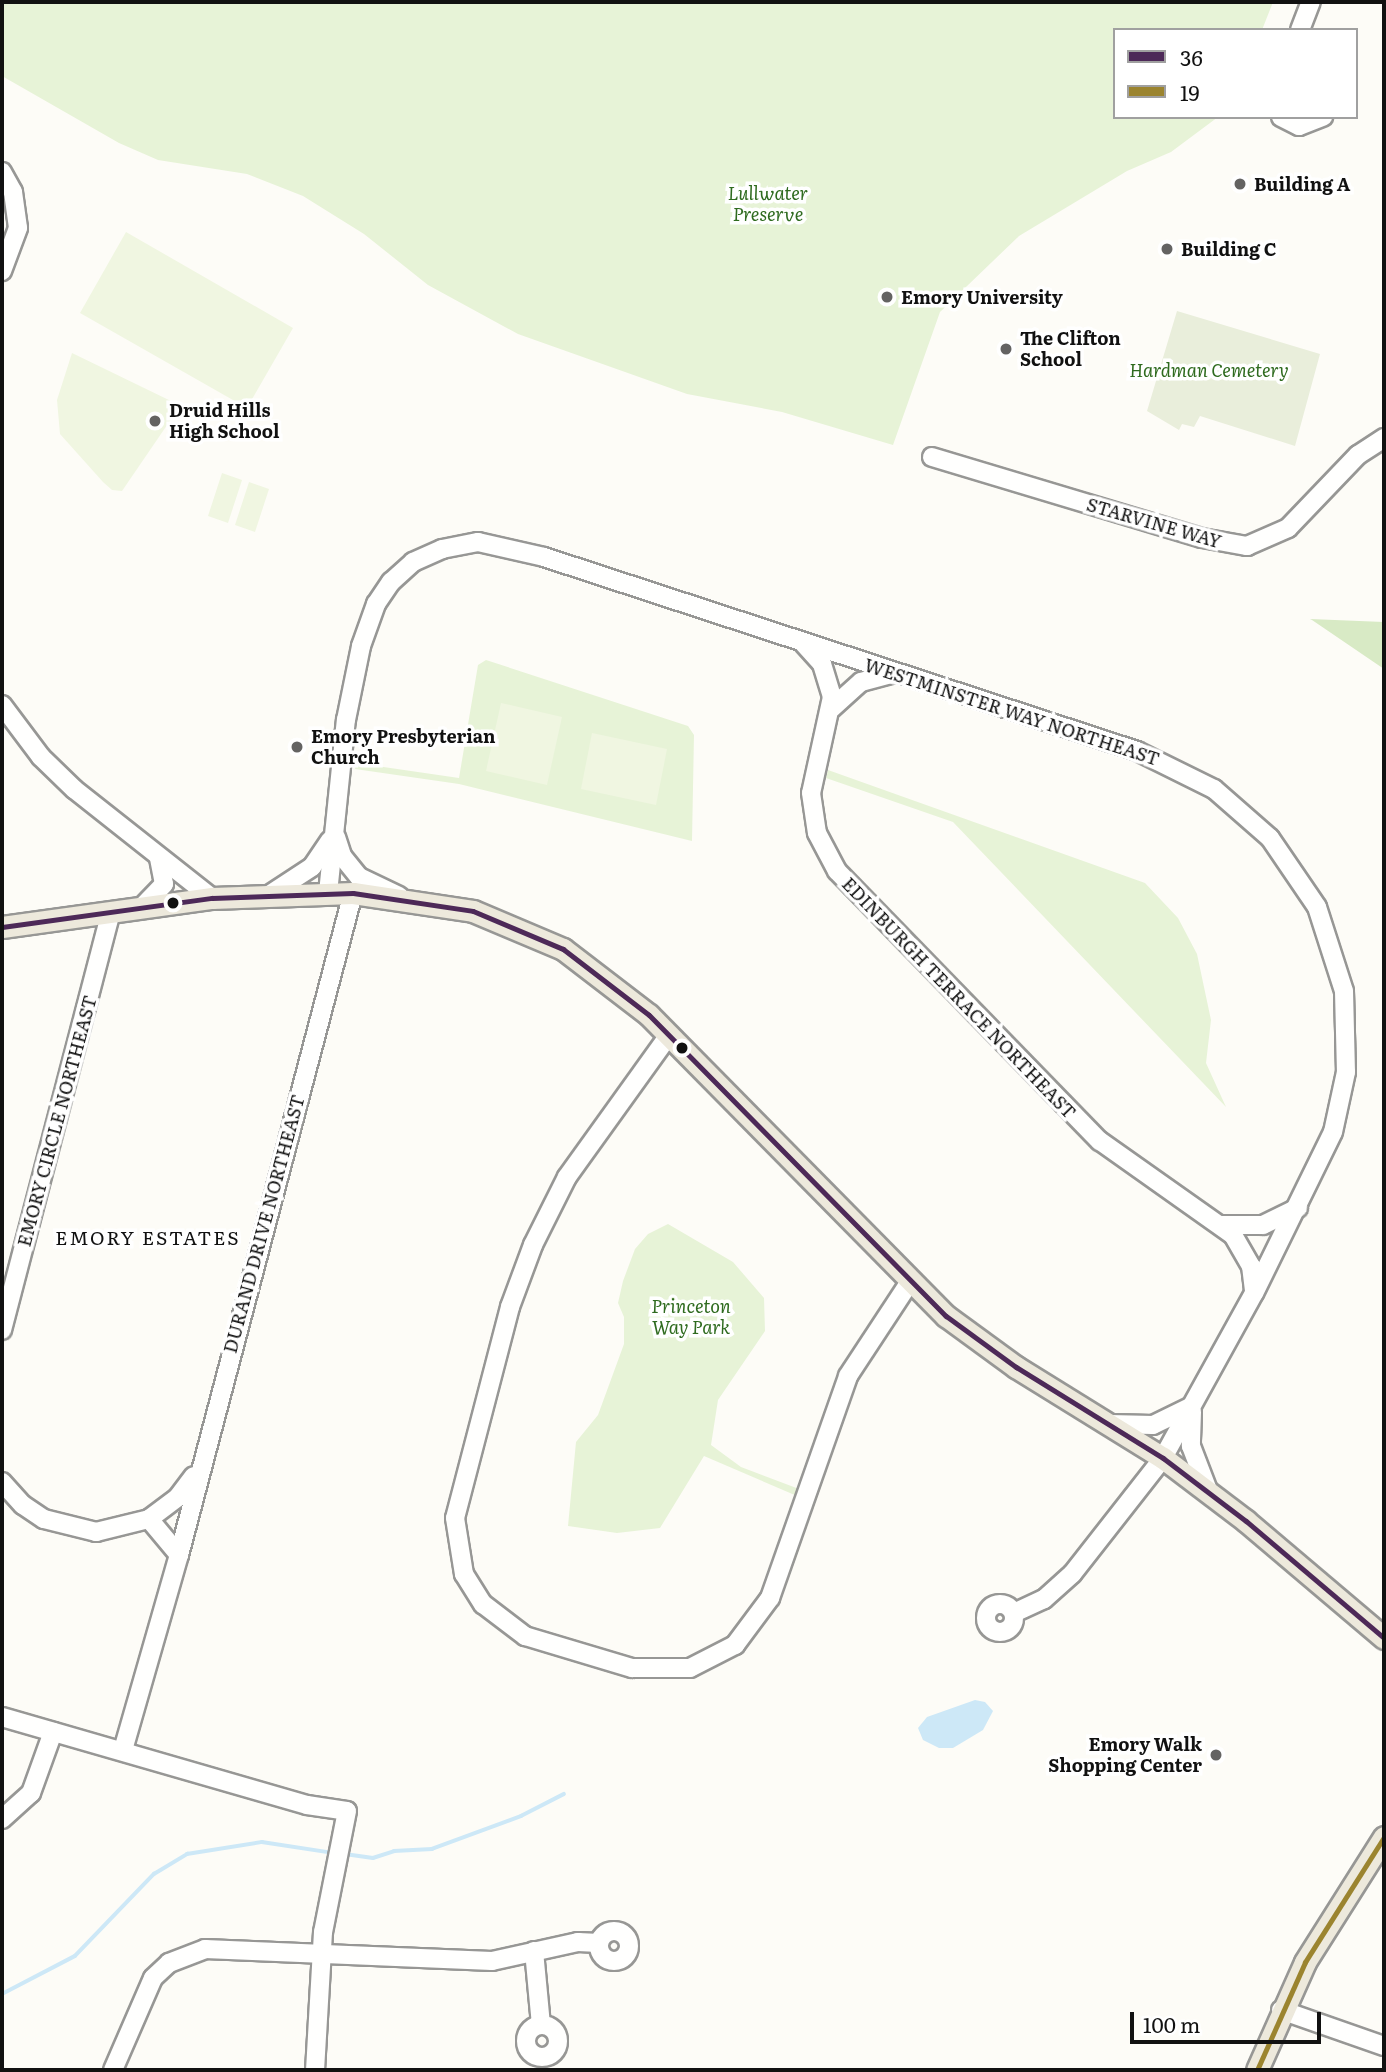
<!DOCTYPE html>
<html>
<head>
<meta charset="utf-8">
<style>
  body { margin:0 }
  #map { position:relative; width:1386px; height:2072px; overflow:hidden; background:#fdfcf7; font-family:Literata,serif }
  div>[style] { position:absolute }
  .green>* { inset:0; background:#e7f3d7 }
  .forest>* { inset:0; background:#d8eac5 }
  .cemetery>* { inset:0; background:#e9eedb }
  .pitch>* { inset:0; background:#f0f6e1 }
  .water>* { inset:0; background:#cde8f7 }
  .stream>* { height:3.5px; margin:-1.75px; padding:0 1.75px; transform-origin:1.75px; border-radius:1.75px; background:#cde8f7 }
  .roads { filter:drop-shadow(2px 0 #979795) drop-shadow(-2px 0 #979795) drop-shadow(0 2px #979795) drop-shadow(0 -2px #979795) }
  .minor>* { height:18px; margin:-9px; padding:0 9px; transform-origin:9px; border-radius:9px; background:#fffffe }
  .minor>.ring { margin:-9px; padding:0; box-sizing:content-box; background:none; border:18px solid #fffffe; border-radius:50% }
  .major>* { height:21px; margin:-10.5px; padding:0 10.5px; transform-origin:10.5px; border-radius:10.5px; background:#ede9dc }
  .bus-1>* { height:5px; margin:-2.5px; padding:0 2.5px; transform-origin:2.5px; border-radius:2.5px; background:#4d2958 }
  .bus-2>* { height:5px; margin:-2.5px; padding:0 2.5px; transform-origin:2.5px; border-radius:2.5px; background:#9b842f }
  .dots>* { width:19px; height:19px; translate:-50% -50%; box-sizing:border-box; border:4px solid #fff; border-radius:50% }
  span { translate:-50% -50%; white-space:nowrap; text-align:center; line-height:1.15; -webkit-text-stroke:7px #fff; paint-order:stroke }
  .poi-label { font-size:18px; color:#111; font-weight:700 }
  .left { translate:0 -50%; text-align:left }
  .right { translate:-100% -50%; text-align:right }
  .park-label { font-size:18px; color:#2f6b1f; font-style:italic }
  .street-label { font-size:18px; color:#111 }
  .neighbourhood-label { font-size:19px; color:#111; letter-spacing:2px }
  .frame { position:absolute; inset:0; border:4px solid #111; pointer-events:none }
  .legend { position:absolute; left:1113px; top:28px; width:245px; height:91px; box-sizing:border-box; background:#fff; border:2px solid #a0a0a0; margin:0; padding:9px 12px; list-style:none; font-size:21px; color:#111 }
  .legend li { display:flex; align-items:center; gap:14px; height:35px }
  .legend b { width:35px; border:2px solid #a0a0a0 }
  .scale { position:absolute; left:1130px; top:2012px; width:191px; height:32px; box-sizing:border-box; border:4px solid #111; border-top:0; padding-left:9px; font-size:21px; line-height:24px; white-space:nowrap; color:#111; -webkit-text-stroke:5px #fff; paint-order:stroke }
</style>
</head>
<body>
<div id="map">
  <div class="green">
    <i style="clip-path:polygon(2px 2px,1273px 2px,1262px 30px,1115px 30px,1115px 117px,1218px 117px,1171px 152px,1127px 171px,1019px 236px,940px 312px,893px 445px,782px 412px,687px 394px,518px 334px,428px 285px,364px 234px,303px 196px,247px 174px,158px 160px,119px 143px,2px 76px)"></i>
    <i style="clip-path:polygon(486px 660px,688px 726px,694px 735px,692px 841px,459px 784px,355px 769px,356px 763px,459px 778px,478px 665px)"></i>
    <i style="clip-path:polygon(828px 770px,1145px 883px,1178px 918px,1197px 954px,1211px 1020px,1206px 1063px,1226px 1107px,953px 822px,826px 778px)"></i>
    <i style="clip-path:polygon(668px 1224px,733px 1262px,764px 1298px,765px 1331px,718px 1400px,711px 1445px,741px 1467px,807px 1492px,804px 1499px,704px 1456px,660px 1528px,617px 1533px,568px 1526px,576px 1442px,598px 1415px,624px 1344px,624px 1317px,618px 1303px,623px 1281px,635px 1249px,648px 1234px)"></i>
  </div>
  <div class="forest">
    <i style="clip-path:polygon(1310px 619px,1384px 622px,1384px 669px,1312px 620px)"></i>
  </div>
  <div class="cemetery">
    <i style="clip-path:polygon(1177px 311px,1320px 354px,1295px 446px,1200px 416px,1194px 427px,1182px 424px,1179px 430px,1147px 411px)"></i>
  </div>
  <div class="pitch">
    <i style="clip-path:polygon(126px 232px,293px 328px,247px 408px,80px 313px)"></i>
    <i style="clip-path:polygon(72px 353px,173px 402px,176px 412px,122px 491px,112px 490px,103px 482px,60px 434px,57px 400px)"></i>
    <i style="clip-path:polygon(222px 473px,242px 480px,228px 523px,208px 516px)"></i>
    <i style="clip-path:polygon(249px 482px,269px 489px,255px 532px,235px 525px)"></i>
    <i style="clip-path:polygon(501px 703px,562px 717px,547px 785px,486px 771px)"></i>
    <i style="clip-path:polygon(592px 733px,667px 749px,656px 805px,581px 789px)"></i>
  </div>
  <div class="water">
    <i style="clip-path:polygon(975px 1700px,985px 1702px,993px 1711px,983px 1730px,953px 1748px,939px 1748px,923px 1740px,918px 1728px,927px 1717px)"></i>
  </div>
  <div class="stream">
    <i style="left:345px;top:1854px;width:28px;rotate:8deg"></i>
    <i style="left:373px;top:1858px;width:22px;rotate:-18deg"></i>
    <i style="left:394px;top:1851px;width:38px;rotate:-3deg"></i>
    <i style="left:432px;top:1849px;width:95px;rotate:-20.3deg"></i>
    <i style="left:521px;top:1816px;width:48px;rotate:-27.1deg"></i>
    <i style="left:2px;top:1994px;width:82px;rotate:-27.5deg"></i>
    <i style="left:75px;top:1956px;width:114px;rotate:-46.1deg"></i>
    <i style="left:154px;top:1874px;width:39px;rotate:-31deg"></i>
    <i style="left:187px;top:1854px;width:76px;rotate:-9.1deg"></i>
    <i style="left:262px;top:1842px;width:73px;rotate:8.7deg"></i>
  </div>
  <div class="roads">
    <div class="minor">
      <i style="left:1300px;top:30px;width:30px;rotate:-69deg"></i>
      <i style="left:1281px;top:117px;width:20px;rotate:27deg"></i>
      <i style="left:1299px;top:126px;width:26px;rotate:-21deg"></i>
      <i style="left:2px;top:172px;width:23px;rotate:61deg"></i>
      <i style="left:13px;top:192px;width:36px;rotate:82deg"></i>
      <i style="left:18px;top:228px;width:46px;rotate:110.4deg"></i>
      <i style="left:932px;top:457px;width:282px;rotate:16.7deg"></i>
      <i style="left:1202px;top:538px;width:46px;rotate:10.1deg"></i>
      <i style="left:1247px;top:546px;width:45px;rotate:-23.7deg"></i>
      <i style="left:1288px;top:528px;width:101px;rotate:-46.2deg"></i>
      <i style="left:1358px;top:455px;width:31px;rotate:-33deg"></i>
      <i style="left:804px;top:644px;width:27px;rotate:48deg"></i>
      <i style="left:822px;top:664px;width:34px;rotate:73deg"></i>
      <i style="left:832px;top:697px;width:98px;rotate:102.3deg"></i>
      <i style="left:811px;top:793px;width:40px;rotate:81.5deg"></i>
      <i style="left:817px;top:833px;width:43px;rotate:62.2deg"></i>
      <i style="left:837px;top:871px;width:377px;rotate:45.8deg"></i>
      <i style="left:1100px;top:1141px;width:163px;rotate:35.3deg"></i>
      <i style="left:1233px;top:1235px;width:36px;rotate:60deg"></i>
      <i style="left:1251px;top:1266px;width:26px;rotate:83deg"></i>
      <i style="left:2px;top:705px;width:65px;rotate:53.1deg"></i>
      <i style="left:41px;top:757px;width:46px;rotate:44.1deg"></i>
      <i style="left:74px;top:789px;width:176px;rotate:38.3deg"></i>
      <i style="left:832px;top:708px;width:39px;rotate:-42deg"></i>
      <i style="left:861px;top:682px;width:31px;rotate:-15deg"></i>
      <i style="left:336px;top:837px;width:20px;rotate:72deg"></i>
      <i style="left:342px;top:856px;width:27px;rotate:51deg"></i>
      <i style="left:359px;top:877px;width:44px;rotate:25.4deg"></i>
      <i style="left:328px;top:893px;width:174px;rotate:-84.1deg"></i>
      <i style="left:346px;top:720px;width:76px;rotate:-78.5deg"></i>
      <i style="left:361px;top:646px;width:45px;rotate:-70.3deg"></i>
      <i style="left:376px;top:604px;width:27px;rotate:-56deg"></i>
      <i style="left:391px;top:582px;width:30px;rotate:-42deg"></i>
      <i style="left:413px;top:562px;width:32px;rotate:-24deg"></i>
      <i style="left:442px;top:549px;width:37px;rotate:-11deg"></i>
      <i style="left:478px;top:542px;width:68px;rotate:12.8deg"></i>
      <i style="left:544px;top:557px;width:624px;rotate:18.12deg"></i>
      <i style="left:1137px;top:751px;width:86px;rotate:26.3deg"></i>
      <i style="left:1214px;top:789px;width:74px;rotate:41.2deg"></i>
      <i style="left:1270px;top:838px;width:83px;rotate:55.7deg"></i>
      <i style="left:1317px;top:907px;width:88px;rotate:72.2deg"></i>
      <i style="left:1344px;top:991px;width:81px;rotate:88.6deg"></i>
      <i style="left:1346px;top:1072px;width:61px;rotate:102.2deg"></i>
      <i style="left:1333px;top:1132px;width:179px;rotate:116.1deg"></i>
      <i style="left:1254px;top:1293px;width:188px;rotate:118.9deg"></i>
      <i style="left:1163px;top:1458px;width:147px;rotate:128.1deg"></i>
      <i style="left:1072px;top:1574px;width:38px;rotate:138deg"></i>
      <i style="left:1044px;top:1599px;width:33px;rotate:155deg"></i>
      <i style="left:269px;top:895px;width:51px;rotate:-33.1deg"></i>
      <i style="left:312px;top:867px;width:32px;rotate:-56deg"></i>
      <i style="left:141px;top:908px;width:33px;rotate:-46deg"></i>
      <i style="left:164px;top:884px;width:25px;rotate:-101deg"></i>
      <i style="left:669px;top:1035px;width:175px;rotate:125.7deg"></i>
      <i style="left:567px;top:1177px;width:76px;rotate:116.6deg"></i>
      <i style="left:533px;top:1245px;width:66px;rotate:110.4deg"></i>
      <i style="left:510px;top:1307px;width:218px;rotate:104.6deg"></i>
      <i style="left:455px;top:1518px;width:57px;rotate:80.9deg"></i>
      <i style="left:464px;top:1574px;width:36px;rotate:58deg"></i>
      <i style="left:483px;top:1604px;width:53px;rotate:37.3deg"></i>
      <i style="left:525px;top:1636px;width:112px;rotate:16.7deg"></i>
      <i style="left:632px;top:1668px;width:58px"></i>
      <i style="left:690px;top:1668px;width:51px;rotate:-27.1deg"></i>
      <i style="left:735px;top:1645px;width:59px;rotate:-53.3deg"></i>
      <i style="left:770px;top:1598px;width:235px;rotate:-70.6deg"></i>
      <i style="left:848px;top:1376px;width:111px;rotate:-56.7deg"></i>
      <i style="left:1222px;top:1225px;width:41px"></i>
      <i style="left:1263px;top:1225px;width:39px;rotate:-26deg"></i>
      <i style="left:2px;top:1330px;width:432px;rotate:-75.4deg"></i>
      <i style="left:1192px;top:1412px;width:34px;rotate:92deg"></i>
      <i style="left:1191px;top:1446px;width:50px;rotate:69deg"></i>
      <i style="left:1109px;top:1424px;width:44px;rotate:1.3deg"></i>
      <i style="left:1153px;top:1425px;width:41px;rotate:-25.9deg"></i>
      <i style="left:2px;top:1482px;width:31px;rotate:48deg"></i>
      <i style="left:23px;top:1505px;width:25px;rotate:34deg"></i>
      <i style="left:44px;top:1519px;width:54px;rotate:14deg"></i>
      <i style="left:96px;top:1532px;width:55px;rotate:-13.8deg"></i>
      <i style="left:149px;top:1519px;width:36px;rotate:-37deg"></i>
      <i style="left:178px;top:1497px;width:26px;rotate:-53deg"></i>
      <i style="left:149px;top:1519px;width:47px;rotate:50.2deg"></i>
      <i class="ring" style="left:986px;top:1604px;width:10px;height:10px"></i>
      <i style="left:2px;top:1717px;width:317px;rotate:16.1deg"></i>
      <i style="left:307px;top:1805px;width:40px;rotate:8.5deg"></i>
      <i style="left:347px;top:1811px;width:123px;rotate:101.2deg"></i>
      <i style="left:323px;top:1932px;width:138px;rotate:93.3deg"></i>
      <i style="left:123px;top:1750px;width:203px;rotate:-74deg"></i>
      <i style="left:179px;top:1555px;width:684px;rotate:-75.27deg"></i>
      <i style="left:2px;top:1819px;width:39px;rotate:-42deg"></i>
      <i style="left:31px;top:1793px;width:65px;rotate:-70.2deg"></i>
      <i class="ring" style="left:599px;top:1931px;width:12px;height:12px"></i>
      <i style="left:534px;top:1951px;width:74px;rotate:84.6deg"></i>
      <i style="left:1281px;top:2010px;width:109px;rotate:19.3deg"></i>
      <i class="ring" style="left:526px;top:2025px;width:14px;height:14px"></i>
      <i style="left:113px;top:2070px;width:100px;rotate:-66.5deg"></i>
      <i style="left:153px;top:1978px;width:22px;rotate:-43deg"></i>
      <i style="left:169px;top:1963px;width:39px;rotate:-21deg"></i>
      <i style="left:205px;top:1949px;width:287px;rotate:2.4deg"></i>
      <i style="left:492px;top:1961px;width:88px;rotate:-12.5deg"></i>
      <i style="left:578px;top:1942px;width:21px;rotate:3deg"></i>
    </div>
    <div class="major">
      <i style="left:2px;top:927px;width:212px;rotate:-7.9deg"></i>
      <i style="left:212px;top:898px;width:141px;rotate:-2deg"></i>
      <i style="left:353px;top:893px;width:121px;rotate:8.5deg"></i>
      <i style="left:473px;top:911px;width:98px;rotate:22.9deg"></i>
      <i style="left:563px;top:949px;width:108px;rotate:37.5deg"></i>
      <i style="left:649px;top:1015px;width:423px;rotate:45.4deg"></i>
      <i style="left:946px;top:1316px;width:87px;rotate:36.1deg"></i>
      <i style="left:1016px;top:1367px;width:173px;rotate:31.8deg"></i>
      <i style="left:1163px;top:1458px;width:104px;rotate:37.2deg"></i>
      <i style="left:1246px;top:1521px;width:181px;rotate:40.3deg"></i>
      <i style="left:1257px;top:2070px;width:118px;rotate:-66deg"></i>
      <i style="left:1305px;top:1962px;width:148px;rotate:-57.7deg"></i>
    </div>
  </div>
  <div class="bus-1">
    <i style="left:2px;top:927px;width:212px;rotate:-7.9deg"></i>
    <i style="left:212px;top:898px;width:141px;rotate:-2deg"></i>
    <i style="left:353px;top:893px;width:121px;rotate:8.5deg"></i>
    <i style="left:473px;top:911px;width:98px;rotate:22.9deg"></i>
    <i style="left:563px;top:949px;width:108px;rotate:37.5deg"></i>
    <i style="left:649px;top:1015px;width:423px;rotate:45.4deg"></i>
    <i style="left:946px;top:1316px;width:87px;rotate:36.1deg"></i>
    <i style="left:1016px;top:1367px;width:173px;rotate:31.8deg"></i>
    <i style="left:1163px;top:1458px;width:104px;rotate:37.2deg"></i>
    <i style="left:1246px;top:1521px;width:181px;rotate:40.3deg"></i>
  </div>
  <div class="bus-2">
    <i style="left:1257px;top:2070px;width:118px;rotate:-66deg"></i>
    <i style="left:1305px;top:1962px;width:148px;rotate:-57.7deg"></i>
  </div>
  <div class="dots">
    <i style="left:1240px;top:184px;background:#646362"></i>
    <i style="left:1167px;top:249px;background:#646362"></i>
    <i style="left:887px;top:297px;background:#646362"></i>
    <i style="left:1006px;top:349px;background:#646362"></i>
    <i style="left:155px;top:421px;background:#646362"></i>
    <i style="left:297px;top:747px;background:#646362"></i>
    <i style="left:173px;top:903px;background:#111"></i>
    <i style="left:682px;top:1048px;background:#111"></i>
    <i style="left:1216px;top:1755px;background:#646362"></i>
  </div>
  <div class="poi-label">
    <span class="left" style="left:1254px;top:184px">Building A</span>
    <span class="left" style="left:1181px;top:249px">Building C</span>
    <span class="left" style="left:901px;top:297px">Emory University</span>
    <span class="left" style="left:1020px;top:349px">The Clifton<br>School</span>
    <span class="left" style="left:169px;top:421px">Druid Hills<br>High School</span>
    <span class="left" style="left:311px;top:747px">Emory Presbyterian<br>Church</span>
    <span class="right" style="left:1202px;top:1755px">Emory Walk<br>Shopping Center</span>
  </div>
  <div class="park-label">
    <span style="left:768px;top:204px">Lullwater<br>Preserve</span>
    <span style="left:1209px;top:370px">Hardman Cemetery</span>
    <span style="left:691px;top:1317px">Princeton<br>Way Park</span>
  </div>
  <div class="street-label">
    <span style="left:1154px;top:523px;rotate:16deg">STARVINE WAY</span>
    <span style="left:1012px;top:712px;rotate:18deg">WESTMINSTER WAY NORTHEAST</span>
    <span style="left:959px;top:998px;rotate:46deg">EDINBURGH TERRACE NORTHEAST</span>
    <span style="left:57px;top:1121px;rotate:-75deg">EMORY CIRCLE NORTHEAST</span>
    <span style="left:264px;top:1224px;rotate:-75deg">DURAND DRIVE NORTHEAST</span>
  </div>
  <div class="neighbourhood-label">
    <span style="left:148px;top:1238px">EMORY ESTATES</span>
  </div>
  <div class="frame"></div>
  <ul class="legend">
  <li><b style="height:9px;background:#4d2958"></b>36</li>
  <li><b style="height:9px;background:#9b842f"></b>19</li>
  </ul>
  <div class="scale">100 m</div>
</div>
</body>
</html>
